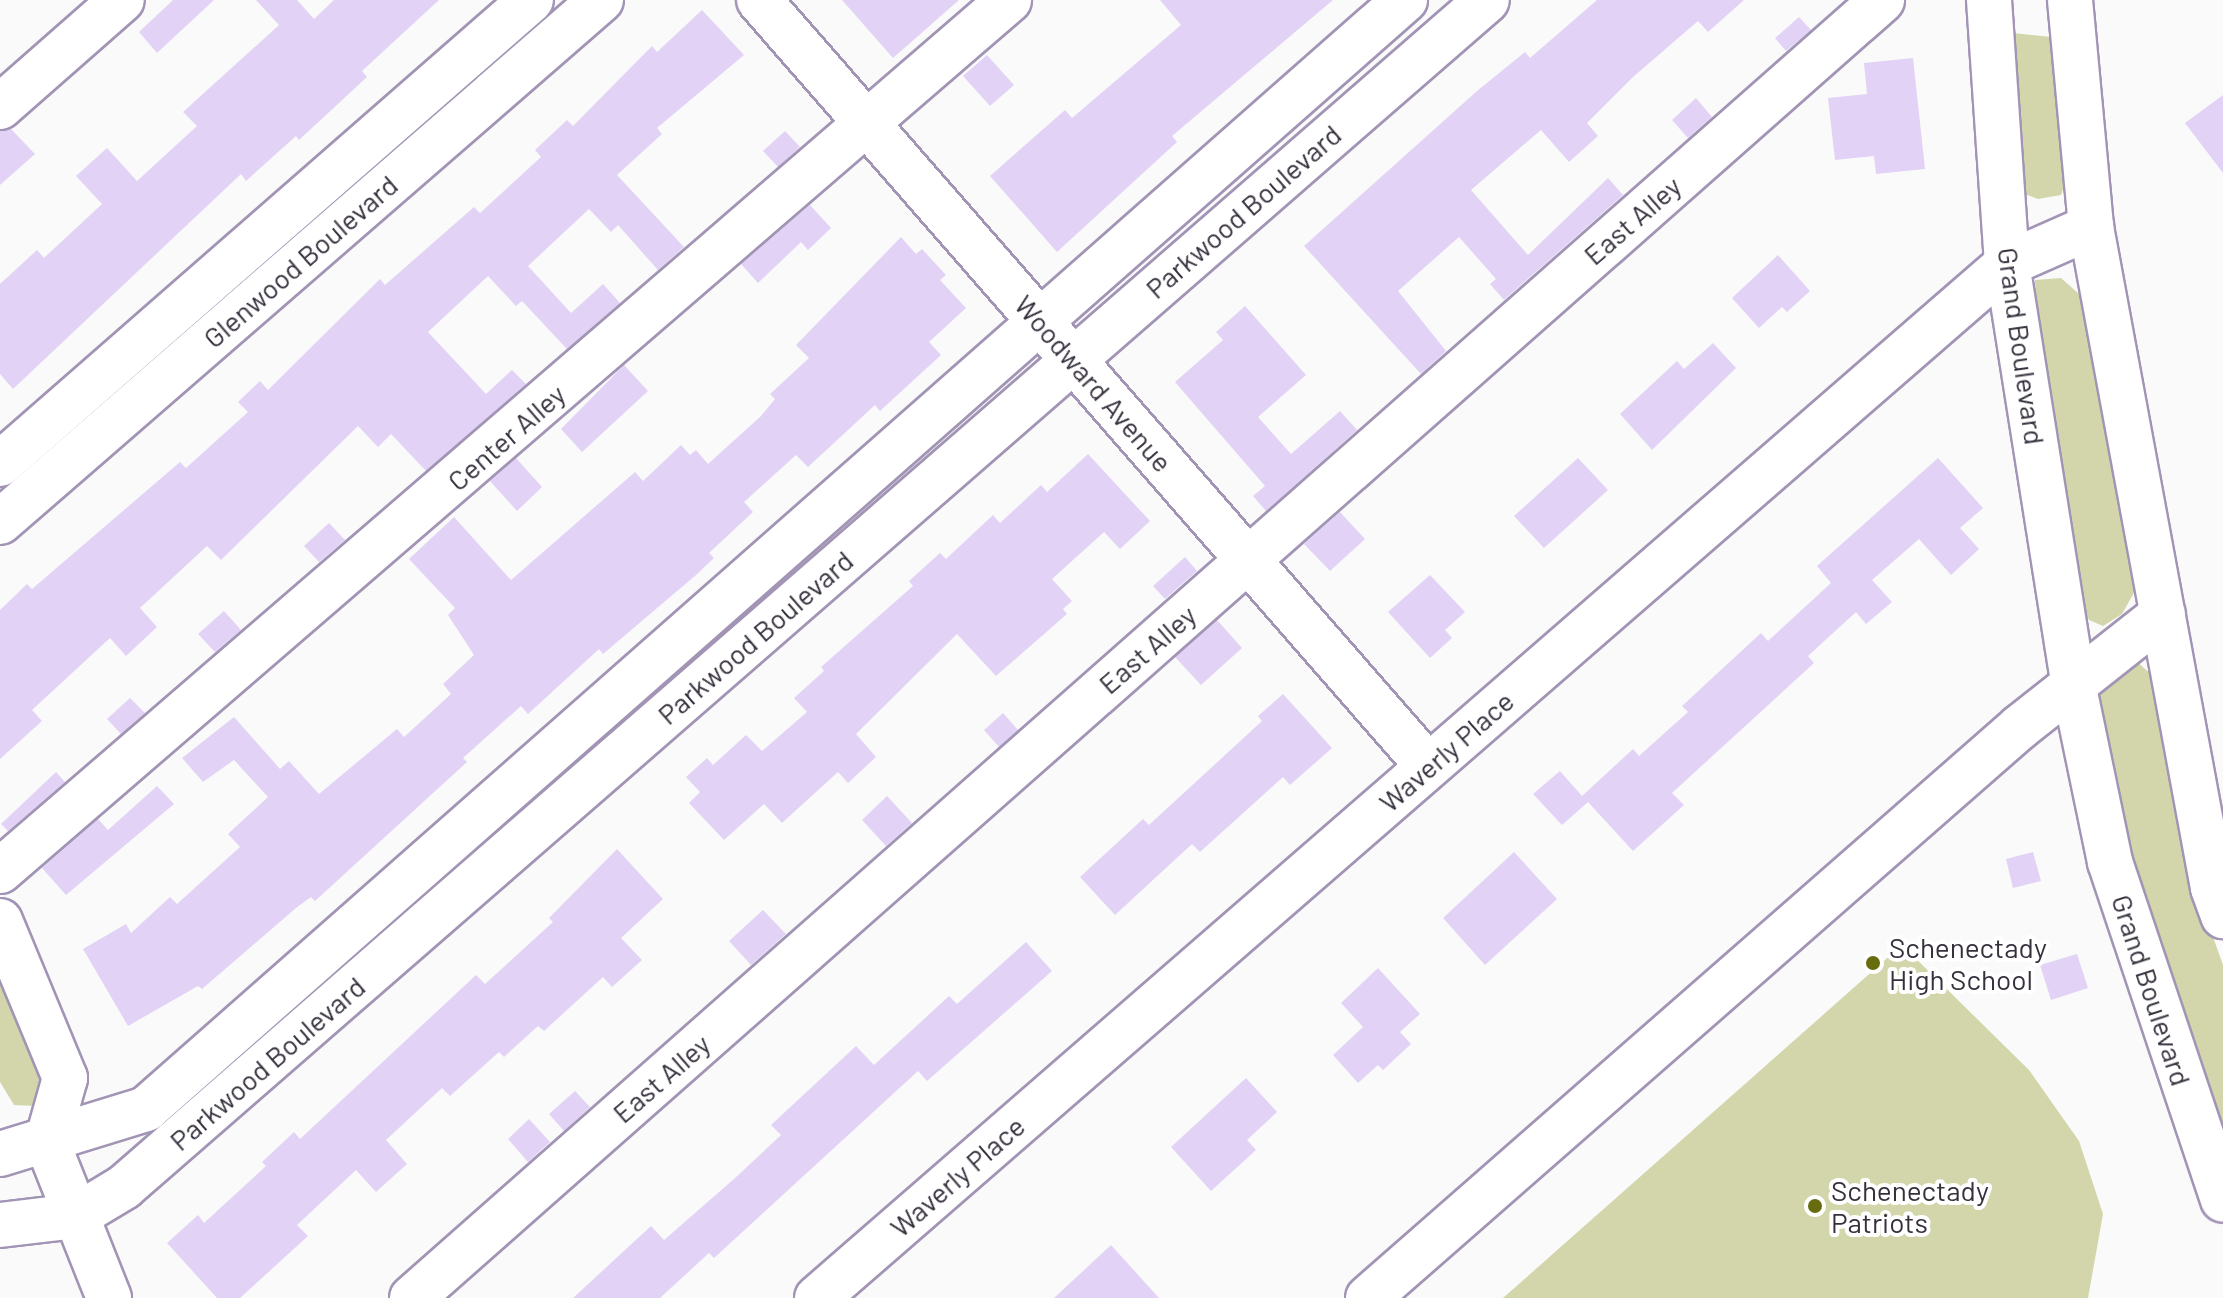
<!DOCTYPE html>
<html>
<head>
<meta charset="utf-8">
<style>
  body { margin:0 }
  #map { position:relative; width:2223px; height:1298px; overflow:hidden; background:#fafafa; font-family:Barlow,sans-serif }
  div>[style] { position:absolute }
  .green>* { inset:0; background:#d2d6aa }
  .building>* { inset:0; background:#e2d3f6 }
  .roads { filter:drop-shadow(2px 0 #a294b5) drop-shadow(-2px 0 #a294b5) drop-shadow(0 2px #a294b5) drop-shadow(0 -2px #a294b5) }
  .minor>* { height:44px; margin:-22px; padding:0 22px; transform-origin:22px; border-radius:22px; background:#fff }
  .dots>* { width:22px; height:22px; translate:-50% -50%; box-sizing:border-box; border:4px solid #fff; border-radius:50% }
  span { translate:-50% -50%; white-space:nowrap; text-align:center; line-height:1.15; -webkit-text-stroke:8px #fff; paint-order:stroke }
  .street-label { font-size:28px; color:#36303d }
  .poi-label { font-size:28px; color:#36303d }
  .left { translate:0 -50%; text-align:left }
</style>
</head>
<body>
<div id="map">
  <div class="green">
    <i style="clip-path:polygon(2013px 33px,2052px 37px,2070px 168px,2061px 195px,2038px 199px,2022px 193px)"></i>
    <i style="clip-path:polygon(2061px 278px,2079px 294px,2093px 337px,2135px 591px,2122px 614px,2103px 626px,2089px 620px,2077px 597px,2036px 302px,2035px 280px)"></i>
    <i style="clip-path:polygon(2135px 660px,2162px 684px,2203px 909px,2223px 965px,2223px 1144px,2171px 1003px,2119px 819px,2099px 692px)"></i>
    <i style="clip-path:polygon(1902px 945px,2029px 1070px,2079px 1141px,2103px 1214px,2088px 1298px,1503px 1298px)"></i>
    <i style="clip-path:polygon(0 957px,54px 1076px,35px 1106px,14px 1105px,0 1082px)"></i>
  </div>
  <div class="building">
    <i style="clip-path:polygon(173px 0,214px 0,157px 53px,139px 32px)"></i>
    <i style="clip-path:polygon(256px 0,297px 0,314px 19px,334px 0,439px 0,362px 71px,367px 77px,299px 140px,296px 136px,246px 181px,241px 174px,13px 389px,0 374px,0 284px,37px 250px,44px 258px,102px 204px,76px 176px,107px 148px,137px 181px,197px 126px,183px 112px,279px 25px)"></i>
    <i style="clip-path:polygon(842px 0,959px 0,893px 58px)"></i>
    <i style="clip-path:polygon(1160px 0,1333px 0,1172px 136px,1177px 142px,1057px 252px,990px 176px,1065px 110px,1072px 118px,1181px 25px)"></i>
    <i style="clip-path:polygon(1597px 0,1744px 0,1708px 32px,1698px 21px,1633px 77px,1587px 123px,1598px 136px,1569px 162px,1541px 130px,1471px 190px,1528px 255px,1608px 178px,1623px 195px,1504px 300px,1490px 284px,1496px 279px,1459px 237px,1398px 291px,1446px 351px,1421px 374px,1304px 246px,1477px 91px,1525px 52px,1530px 58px)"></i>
    <i style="clip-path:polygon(702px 10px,744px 55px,657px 128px,662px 134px,617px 175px,684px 247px,658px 270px,618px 225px,611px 232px,589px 209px,528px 266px,571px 313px,603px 284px,620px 303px,567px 349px,522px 301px,516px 306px,488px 276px,428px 332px,486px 394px,512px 370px,526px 384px,426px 471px,391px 434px,378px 447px,358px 426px,221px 560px,207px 546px,140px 608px,157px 627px,126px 656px,110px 638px,32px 710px,42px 721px,0 759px,0 610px,27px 584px,32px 589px,180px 462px,186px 468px,248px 412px,238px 402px,260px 381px,268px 390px,380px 279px,385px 285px,474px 207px,480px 213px,541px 157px,535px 150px,567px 120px,573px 126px,652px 46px,657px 52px)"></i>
    <i style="clip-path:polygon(1799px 17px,1811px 30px,1786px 51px,1775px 38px)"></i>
    <i style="clip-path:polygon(987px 55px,1014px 85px,990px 106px,963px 76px)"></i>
    <i style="clip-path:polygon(1913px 58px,1925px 169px,1876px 174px,1874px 156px,1835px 160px,1828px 98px,1867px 94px,1864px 63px)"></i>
    <i style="clip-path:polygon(2223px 95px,2223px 173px,2185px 123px)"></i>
    <i style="clip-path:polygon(1696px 98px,1712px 117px,1688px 138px,1672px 120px)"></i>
    <i style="clip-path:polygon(11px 129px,35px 154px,0 185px,0 131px)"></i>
    <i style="clip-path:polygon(785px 131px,800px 147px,778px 167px,763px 151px)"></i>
    <i style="clip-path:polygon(810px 205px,831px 228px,808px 250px,801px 242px,758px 283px,741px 264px)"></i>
    <i style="clip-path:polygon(901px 237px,916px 254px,922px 249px,946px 275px,940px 280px,966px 308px,929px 342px,941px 355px,880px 411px,875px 405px,808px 467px,796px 455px,744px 502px,753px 512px,709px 553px,714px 558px,696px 575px,603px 654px,599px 649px,528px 714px,521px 706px,463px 758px,467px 762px,315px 901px,311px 897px,296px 908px,202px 989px,198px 986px,128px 1026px,83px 949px,126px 924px,131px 933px,170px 897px,177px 904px,240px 847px,228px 834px,268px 797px,234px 760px,203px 782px,182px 758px,234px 717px,280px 769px,289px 761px,319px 794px,397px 729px,404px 737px,451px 694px,443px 684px,474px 655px,448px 615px,455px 608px,409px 559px,454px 517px,511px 580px,635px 472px,643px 481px,681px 445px,690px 455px,696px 450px,708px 464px,761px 416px,775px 399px,770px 394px,809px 358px,796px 345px)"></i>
    <i style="clip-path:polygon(1778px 255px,1810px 291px,1787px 312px,1782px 307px,1759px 328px,1732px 298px)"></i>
    <i style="clip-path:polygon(1245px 306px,1306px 375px,1258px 417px,1291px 454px,1340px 411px,1357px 430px,1266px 511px,1253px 496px,1265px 486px,1175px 382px,1223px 340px,1216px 332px)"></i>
    <i style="clip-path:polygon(1713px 343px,1736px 368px,1652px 450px,1620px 414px,1677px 361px,1684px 369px)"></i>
    <i style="clip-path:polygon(624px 365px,648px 391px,582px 452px,561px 429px)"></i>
    <i style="clip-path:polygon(1088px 454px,1150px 521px,1120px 549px,1104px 532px,1052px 579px,1072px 601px,1063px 609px,1067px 614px,996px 676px,957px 634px,856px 734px,876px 757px,848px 783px,838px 772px,782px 823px,764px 804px,724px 840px,689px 803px,700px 792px,686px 777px,707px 758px,713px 765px,746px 735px,762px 751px,807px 712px,794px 698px,824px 671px,821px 667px,913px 586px,909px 581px,940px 553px,946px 559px,993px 515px,1000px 523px,1041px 485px,1047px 492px)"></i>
    <i style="clip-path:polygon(516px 458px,542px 487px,517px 511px,490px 481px)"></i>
    <i style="clip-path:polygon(1578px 458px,1608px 490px,1544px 548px,1514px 516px)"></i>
    <i style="clip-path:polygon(1938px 458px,1983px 508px,1960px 528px,1979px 549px,1951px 575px,1919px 539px,1872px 580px,1892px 602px,1866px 624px,1856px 612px,1808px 656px,1814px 663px,1672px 793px,1684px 805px,1633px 851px,1588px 802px,1562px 825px,1533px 794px,1560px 771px,1582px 796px,1633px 749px,1639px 756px,1688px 712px,1682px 706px,1761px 633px,1768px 641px,1831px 583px,1817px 566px)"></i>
    <i style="clip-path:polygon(1340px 512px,1365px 539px,1330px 571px,1304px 544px)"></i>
    <i style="clip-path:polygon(329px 523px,345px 540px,319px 562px,304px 546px)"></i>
    <i style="clip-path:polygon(1185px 557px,1197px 571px,1165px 599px,1153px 586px)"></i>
    <i style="clip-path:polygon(1430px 575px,1465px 612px,1445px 630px,1452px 638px,1430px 658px,1388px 612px)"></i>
    <i style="clip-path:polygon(224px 611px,241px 630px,215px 652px,198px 634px)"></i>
    <i style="clip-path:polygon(1217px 620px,1242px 648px,1201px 685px,1175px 657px)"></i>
    <i style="clip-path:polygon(1283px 694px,1332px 748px,1290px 785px,1283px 777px,1200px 852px,1192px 844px,1115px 915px,1080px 877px,1143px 819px,1149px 825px,1262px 721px,1258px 716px)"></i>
    <i style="clip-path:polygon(130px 698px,145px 713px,121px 734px,107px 719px)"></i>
    <i style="clip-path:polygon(1003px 713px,1018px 730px,999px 747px,984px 730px)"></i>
    <i style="clip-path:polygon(56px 772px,65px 782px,8px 831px,1px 824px)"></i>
    <i style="clip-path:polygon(157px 786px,174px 804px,66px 895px,42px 868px,98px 819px,108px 830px)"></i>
    <i style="clip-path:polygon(887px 796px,912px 823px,886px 846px,862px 820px)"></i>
    <i style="clip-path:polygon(617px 849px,663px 899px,621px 938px,642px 960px,612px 987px,603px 977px,544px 1031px,538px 1026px,504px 1057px,499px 1052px,450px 1096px,442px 1088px,386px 1140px,407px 1164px,376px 1192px,356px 1170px,297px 1225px,308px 1236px,240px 1298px,217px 1298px,167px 1243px,198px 1215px,204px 1223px,266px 1166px,262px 1162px,294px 1132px,300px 1139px,476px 975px,485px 984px,553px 922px,549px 918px)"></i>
    <i style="clip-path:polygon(1514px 852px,1557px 899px,1485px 965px,1443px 918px)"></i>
    <i style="clip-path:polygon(2033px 852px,2041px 881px,2013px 888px,2006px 859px)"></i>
    <i style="clip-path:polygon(763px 910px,786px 934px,751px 965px,729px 941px)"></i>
    <i style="clip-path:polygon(1026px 942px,1052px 971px,927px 1081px,918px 1071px,714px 1258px,709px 1253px,660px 1298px,573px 1298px,651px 1226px,664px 1240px,734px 1179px,781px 1135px,771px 1125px,856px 1046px,874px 1065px,949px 996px,957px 1004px)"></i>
    <i style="clip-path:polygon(2077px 954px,2088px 988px,2051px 1000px,2040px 965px)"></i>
    <i style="clip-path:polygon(1378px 968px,1420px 1014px,1400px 1032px,1411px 1044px,1383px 1070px,1378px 1065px,1358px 1083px,1333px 1055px,1363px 1027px,1341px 1003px)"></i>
    <i style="clip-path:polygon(1246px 1078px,1277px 1112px,1247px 1140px,1256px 1150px,1211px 1191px,1171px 1147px)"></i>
    <i style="clip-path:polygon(575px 1091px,590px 1107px,564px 1131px,549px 1114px)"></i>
    <i style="clip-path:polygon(529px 1119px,550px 1142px,528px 1162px,508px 1139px)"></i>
    <i style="clip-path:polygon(1111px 1245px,1159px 1298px,1054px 1298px)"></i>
  </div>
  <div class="roads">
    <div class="minor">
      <i style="left:759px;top:0;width:1017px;rotate:48.87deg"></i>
      <i style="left:1989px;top:0;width:265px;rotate:86.1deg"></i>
      <i style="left:2007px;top:264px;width:424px;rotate:81deg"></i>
      <i style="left:2073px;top:683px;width:183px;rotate:78.3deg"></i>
      <i style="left:2110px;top:862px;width:356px;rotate:71.5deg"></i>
      <i style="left:2070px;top:0;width:228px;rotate:84.7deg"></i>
      <i style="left:2091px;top:227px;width:672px;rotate:79.54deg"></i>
      <i style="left:2213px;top:888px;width:30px;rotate:70deg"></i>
      <i style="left:0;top:107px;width:162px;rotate:-41.3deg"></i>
      <i style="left:0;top:464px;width:705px;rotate:-41.15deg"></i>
      <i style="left:0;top:522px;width:796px;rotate:-40.98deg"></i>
      <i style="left:0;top:871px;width:1333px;rotate:-40.8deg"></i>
      <i style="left:0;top:921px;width:170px;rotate:67.5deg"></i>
      <i style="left:65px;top:1078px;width:66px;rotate:105.7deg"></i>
      <i style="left:47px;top:1142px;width:168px;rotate:68.3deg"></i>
      <i style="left:0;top:1154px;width:153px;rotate:-17.1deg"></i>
      <i style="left:146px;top:1109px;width:1678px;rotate:-41.38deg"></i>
      <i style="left:0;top:1225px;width:77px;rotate:-6.8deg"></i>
      <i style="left:76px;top:1216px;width:56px;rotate:-31.1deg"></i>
      <i style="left:124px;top:1187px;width:1807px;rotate:-41.05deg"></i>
      <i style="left:412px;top:1298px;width:1961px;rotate:-41.44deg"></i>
      <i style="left:817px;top:1298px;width:1576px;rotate:-40.99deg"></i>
      <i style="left:2007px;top:264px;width:92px;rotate:-23.8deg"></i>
      <i style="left:1368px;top:1298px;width:867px;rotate:-41.21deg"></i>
      <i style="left:2020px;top:727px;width:182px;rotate:-38.3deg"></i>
    </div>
  </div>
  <div class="dots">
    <i style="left:1873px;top:963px;background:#676c0f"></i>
    <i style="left:1815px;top:1206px;background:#676c0f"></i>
  </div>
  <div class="street-label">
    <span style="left:1243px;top:211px;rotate:-41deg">Parkwood Boulevard</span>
    <span style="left:1632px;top:220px;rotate:-41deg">East Alley</span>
    <span style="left:300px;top:261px;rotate:-41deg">Glenwood Boulevard</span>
    <span style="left:2022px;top:346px;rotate:82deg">Grand Boulevard</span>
    <span style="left:1094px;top:383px;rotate:49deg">Woodward Avenue</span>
    <span style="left:506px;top:437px;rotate:-41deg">Center Alley</span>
    <span style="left:755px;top:637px;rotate:-41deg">Parkwood Boulevard</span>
    <span style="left:1147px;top:649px;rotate:-41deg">East Alley</span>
    <span style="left:1446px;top:751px;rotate:-41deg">Waverly Place</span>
    <span style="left:2152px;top:990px;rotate:72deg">Grand Boulevard</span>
    <span style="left:267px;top:1063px;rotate:-41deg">Parkwood Boulevard</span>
    <span style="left:661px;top:1078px;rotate:-41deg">East Alley</span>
    <span style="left:957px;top:1176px;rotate:-41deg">Waverly Place</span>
  </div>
  <div class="poi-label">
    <span class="left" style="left:1889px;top:963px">Schenectady<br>High School</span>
    <span class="left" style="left:1831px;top:1206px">Schenectady<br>Patriots</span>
  </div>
</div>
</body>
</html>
